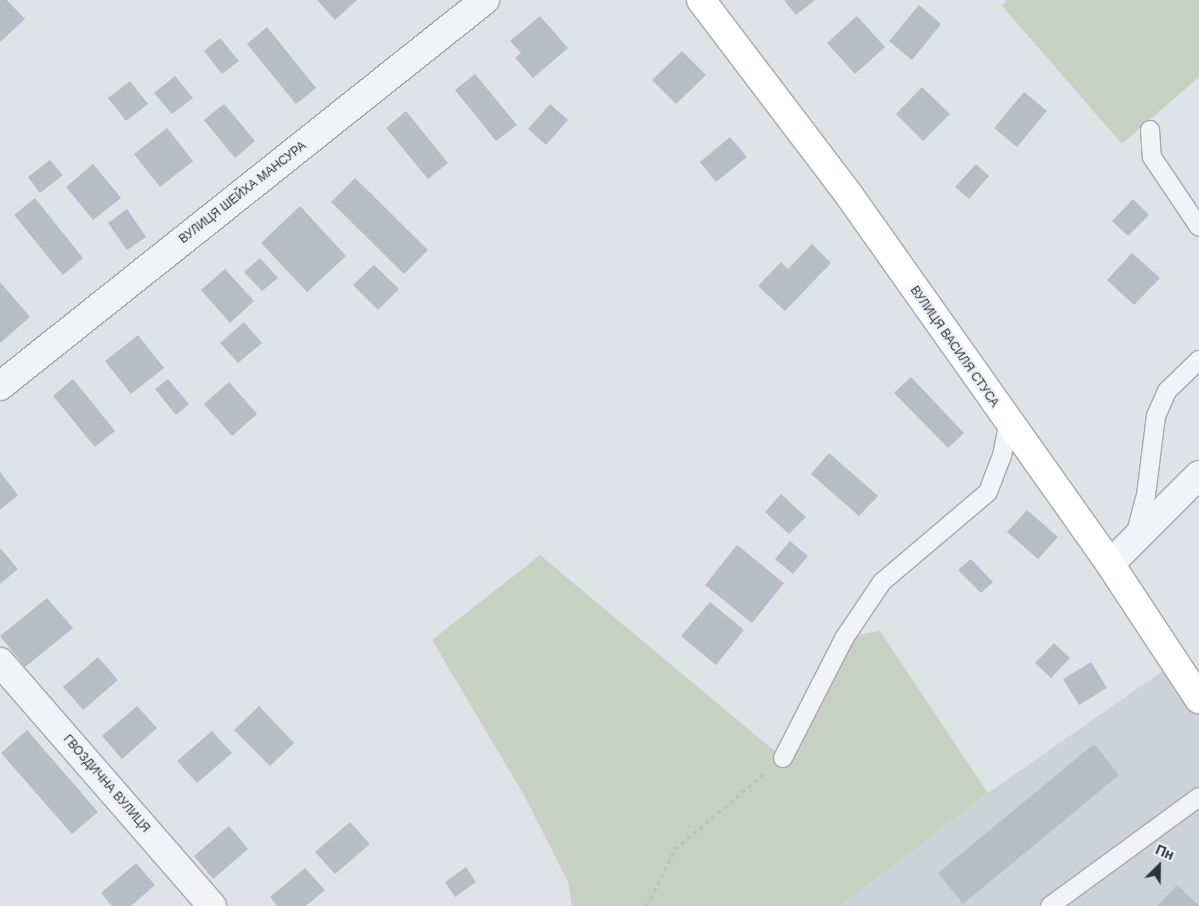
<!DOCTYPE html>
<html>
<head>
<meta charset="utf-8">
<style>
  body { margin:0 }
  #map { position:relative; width:1199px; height:906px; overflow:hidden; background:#dfe3e7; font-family:Arial,sans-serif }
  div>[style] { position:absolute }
  .built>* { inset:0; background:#cdd2d9 }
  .green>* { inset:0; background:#c6d1c1 }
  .building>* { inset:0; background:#b6bdc4 }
  .path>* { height:3px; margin-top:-1.5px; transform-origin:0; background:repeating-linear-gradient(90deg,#bdc1c6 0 4px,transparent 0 8px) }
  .roads { filter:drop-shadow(1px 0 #a5aab1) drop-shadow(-1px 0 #a5aab1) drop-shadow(0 1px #a5aab1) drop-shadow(0 -1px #a5aab1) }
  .lane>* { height:18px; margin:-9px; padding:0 9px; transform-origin:9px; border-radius:9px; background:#f1f3f6 }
  .street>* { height:28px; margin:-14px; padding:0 14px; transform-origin:14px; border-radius:14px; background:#f1f3f6 }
  .secondary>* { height:28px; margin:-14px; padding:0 14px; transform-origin:14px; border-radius:14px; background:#fff }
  span { translate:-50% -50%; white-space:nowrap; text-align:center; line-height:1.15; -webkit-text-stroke:5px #eef2f5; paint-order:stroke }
  .street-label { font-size:12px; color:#29323e }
  .north { position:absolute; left:1134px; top:841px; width:50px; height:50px; -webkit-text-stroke:4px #eef2f5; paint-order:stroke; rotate:23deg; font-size:14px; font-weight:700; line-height:20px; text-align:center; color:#29323e }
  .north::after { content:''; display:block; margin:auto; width:18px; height:22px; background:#29323e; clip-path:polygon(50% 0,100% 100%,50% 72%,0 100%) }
</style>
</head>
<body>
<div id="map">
  <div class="built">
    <i style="clip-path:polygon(1174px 663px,1199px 699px,1199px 906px,840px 906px,988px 793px)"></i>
  </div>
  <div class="green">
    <i style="clip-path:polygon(1007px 0,1199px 0,1199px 77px,1122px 144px,1002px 6px)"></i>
    <i style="clip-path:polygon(540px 555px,783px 758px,845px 637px,880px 631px,988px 793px,840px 906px,572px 906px,568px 882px,525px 797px,432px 640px)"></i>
  </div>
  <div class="building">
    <i style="clip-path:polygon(0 0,7px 0,25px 19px,0 42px)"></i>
    <i style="clip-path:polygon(317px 0,357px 0,335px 20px)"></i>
    <i style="clip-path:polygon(784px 0,815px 0,796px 15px)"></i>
    <i style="clip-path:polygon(919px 5px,941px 24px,912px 60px,889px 41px)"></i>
    <i style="clip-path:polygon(540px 16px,568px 48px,533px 78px,515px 58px,521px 53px,510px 41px)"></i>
    <i style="clip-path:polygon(857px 16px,885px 47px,855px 74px,827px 43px)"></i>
    <i style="clip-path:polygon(267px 27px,316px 88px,296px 104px,247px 44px)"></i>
    <i style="clip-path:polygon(220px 38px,239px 61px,222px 74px,204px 51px)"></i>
    <i style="clip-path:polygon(682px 51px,706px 75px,676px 104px,652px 80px)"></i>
    <i style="clip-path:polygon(475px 74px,517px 125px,496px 141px,455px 90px)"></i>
    <i style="clip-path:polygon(175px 76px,193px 98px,172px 114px,154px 93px)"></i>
    <i style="clip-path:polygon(130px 81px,148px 104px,126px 121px,108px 98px)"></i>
    <i style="clip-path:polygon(922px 87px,950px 114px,923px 141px,896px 114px)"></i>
    <i style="clip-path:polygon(1024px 92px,1047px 111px,1017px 147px,994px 128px)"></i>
    <i style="clip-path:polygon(224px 104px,255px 141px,235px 158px,204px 120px)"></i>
    <i style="clip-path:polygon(550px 104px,568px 120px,546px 145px,528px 129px)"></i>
    <i style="clip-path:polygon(406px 111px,448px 163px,428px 179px,386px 128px)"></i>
    <i style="clip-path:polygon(167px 128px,193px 161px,160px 187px,134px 154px)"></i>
    <i style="clip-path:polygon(730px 137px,747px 157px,716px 182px,700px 162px)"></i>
    <i style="clip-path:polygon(50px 160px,63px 175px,40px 193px,28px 177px)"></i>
    <i style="clip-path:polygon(93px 164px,121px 198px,93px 220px,66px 187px)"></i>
    <i style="clip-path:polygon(976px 164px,989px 176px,969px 199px,955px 187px)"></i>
    <i style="clip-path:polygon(355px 178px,428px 250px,404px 274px,331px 202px)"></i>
    <i style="clip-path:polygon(35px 198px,83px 258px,63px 275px,14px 215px)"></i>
    <i style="clip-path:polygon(1133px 199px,1149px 215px,1128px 236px,1112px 221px)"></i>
    <i style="clip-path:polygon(300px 206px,346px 256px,307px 292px,261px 243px)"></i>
    <i style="clip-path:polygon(127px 209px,146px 237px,127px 250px,108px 223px)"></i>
    <i style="clip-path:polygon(812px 244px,831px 263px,785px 311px,758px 286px,781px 262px,788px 269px)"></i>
    <i style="clip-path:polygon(1132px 253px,1160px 278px,1134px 305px,1107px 280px)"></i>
    <i style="clip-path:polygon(260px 258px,278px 278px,262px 291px,244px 272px)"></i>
    <i style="clip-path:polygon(374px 265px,399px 289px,378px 310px,353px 285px)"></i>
    <i style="clip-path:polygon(225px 269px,254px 301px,230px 323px,201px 290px)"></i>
    <i style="clip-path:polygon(0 282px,30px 317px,0 343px)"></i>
    <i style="clip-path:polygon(244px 322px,262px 343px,238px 363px,220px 343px)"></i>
    <i style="clip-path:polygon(138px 335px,164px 368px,131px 394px,105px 361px)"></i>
    <i style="clip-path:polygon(911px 377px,964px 433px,948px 448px,894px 393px)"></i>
    <i style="clip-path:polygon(73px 379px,115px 431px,95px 447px,53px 396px)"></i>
    <i style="clip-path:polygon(168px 379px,189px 404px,176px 415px,155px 389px)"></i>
    <i style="clip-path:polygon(229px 382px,257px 414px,232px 436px,204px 404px)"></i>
    <i style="clip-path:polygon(829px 453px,878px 496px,859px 516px,811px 474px)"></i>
    <i style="clip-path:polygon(0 472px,18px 495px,0 510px)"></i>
    <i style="clip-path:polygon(781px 494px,806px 517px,789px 534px,765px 512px)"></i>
    <i style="clip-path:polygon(1027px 510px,1058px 537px,1038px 559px,1007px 532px)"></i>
    <i style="clip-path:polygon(790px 541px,808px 556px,793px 574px,775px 559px)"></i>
    <i style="clip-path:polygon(737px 545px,784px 583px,752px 623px,705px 585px)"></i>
    <i style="clip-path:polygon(0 548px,18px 569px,0 584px)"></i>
    <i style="clip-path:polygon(971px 559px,993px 582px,981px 593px,958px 570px)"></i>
    <i style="clip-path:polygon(47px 598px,73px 628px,25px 667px,0 636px)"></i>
    <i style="clip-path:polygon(710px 602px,744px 630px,716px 665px,681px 636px)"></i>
    <i style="clip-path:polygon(1054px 643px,1070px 658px,1051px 678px,1035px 663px)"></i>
    <i style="clip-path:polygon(98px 657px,118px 680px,83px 710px,63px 687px)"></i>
    <i style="clip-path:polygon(1091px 662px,1107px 688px,1079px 705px,1063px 679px)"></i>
    <i style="clip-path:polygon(137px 706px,157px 728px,122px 759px,102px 736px)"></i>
    <i style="clip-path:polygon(259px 706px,294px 743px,270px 766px,234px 730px)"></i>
    <i style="clip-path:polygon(27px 730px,98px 812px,72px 834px,1px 753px)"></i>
    <i style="clip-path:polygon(212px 731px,232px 753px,197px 783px,177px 761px)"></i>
    <i style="clip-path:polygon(1094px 744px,1119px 775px,963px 904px,938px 873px)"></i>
    <i style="clip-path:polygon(350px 822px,370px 844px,335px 874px,315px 852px)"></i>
    <i style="clip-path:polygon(229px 826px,248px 849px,213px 879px,194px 856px)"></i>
    <i style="clip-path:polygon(136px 863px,155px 885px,131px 906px,112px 906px,101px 893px)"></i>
    <i style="clip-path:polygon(466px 867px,476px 882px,455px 897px,445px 882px)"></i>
    <i style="clip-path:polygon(305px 868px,325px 890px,306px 906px,277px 906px,270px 897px)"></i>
    <i style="clip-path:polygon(1177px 885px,1199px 906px,1157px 906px)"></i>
  </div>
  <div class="path">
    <i style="left:647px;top:906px;width:64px;rotate:-63.8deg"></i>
    <i style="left:675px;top:849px;width:118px;rotate:-40.2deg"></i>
  </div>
  <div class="roads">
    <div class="lane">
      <i style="left:1150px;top:130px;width:27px;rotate:86deg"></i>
      <i style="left:1152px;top:157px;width:84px;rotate:56.1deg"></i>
      <i style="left:1135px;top:536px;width:42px;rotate:-75deg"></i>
      <i style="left:1146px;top:495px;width:80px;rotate:-82.8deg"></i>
      <i style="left:1156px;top:416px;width:27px;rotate:-66deg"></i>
      <i style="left:1167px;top:391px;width:45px;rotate:-44.1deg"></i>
      <i style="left:783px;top:758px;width:136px;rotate:-62.9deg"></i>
      <i style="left:845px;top:637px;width:66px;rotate:-56.1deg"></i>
      <i style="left:882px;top:582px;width:139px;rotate:-40.3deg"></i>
      <i style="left:988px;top:492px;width:39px;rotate:-69deg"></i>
      <i style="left:1002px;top:456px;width:33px;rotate:-79deg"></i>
      <i style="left:1050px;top:906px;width:185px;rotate:-36.2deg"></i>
    </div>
    <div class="street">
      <i style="left:0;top:386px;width:620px;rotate:-38.52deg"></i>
      <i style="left:1110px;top:564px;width:126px;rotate:-45deg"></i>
      <i style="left:0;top:662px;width:323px;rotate:49deg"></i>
    </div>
    <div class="secondary">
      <i style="left:701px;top:0;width:245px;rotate:52.8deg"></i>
      <i style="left:849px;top:195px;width:452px;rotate:54.7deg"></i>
      <i style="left:1110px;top:564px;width:162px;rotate:56.6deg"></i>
    </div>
  </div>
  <div class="street-label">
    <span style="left:243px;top:193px;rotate:-38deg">ВУЛИЦЯ ШЕЙХА МАНСУРА</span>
    <span style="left:954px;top:347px;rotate:55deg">ВУЛИЦЯ ВАСИЛЯ СТУСА</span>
    <span style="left:106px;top:784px;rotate:49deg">ГВОЗДИЧНА ВУЛИЦЯ</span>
  </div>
  <div class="north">Пн</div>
</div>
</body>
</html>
